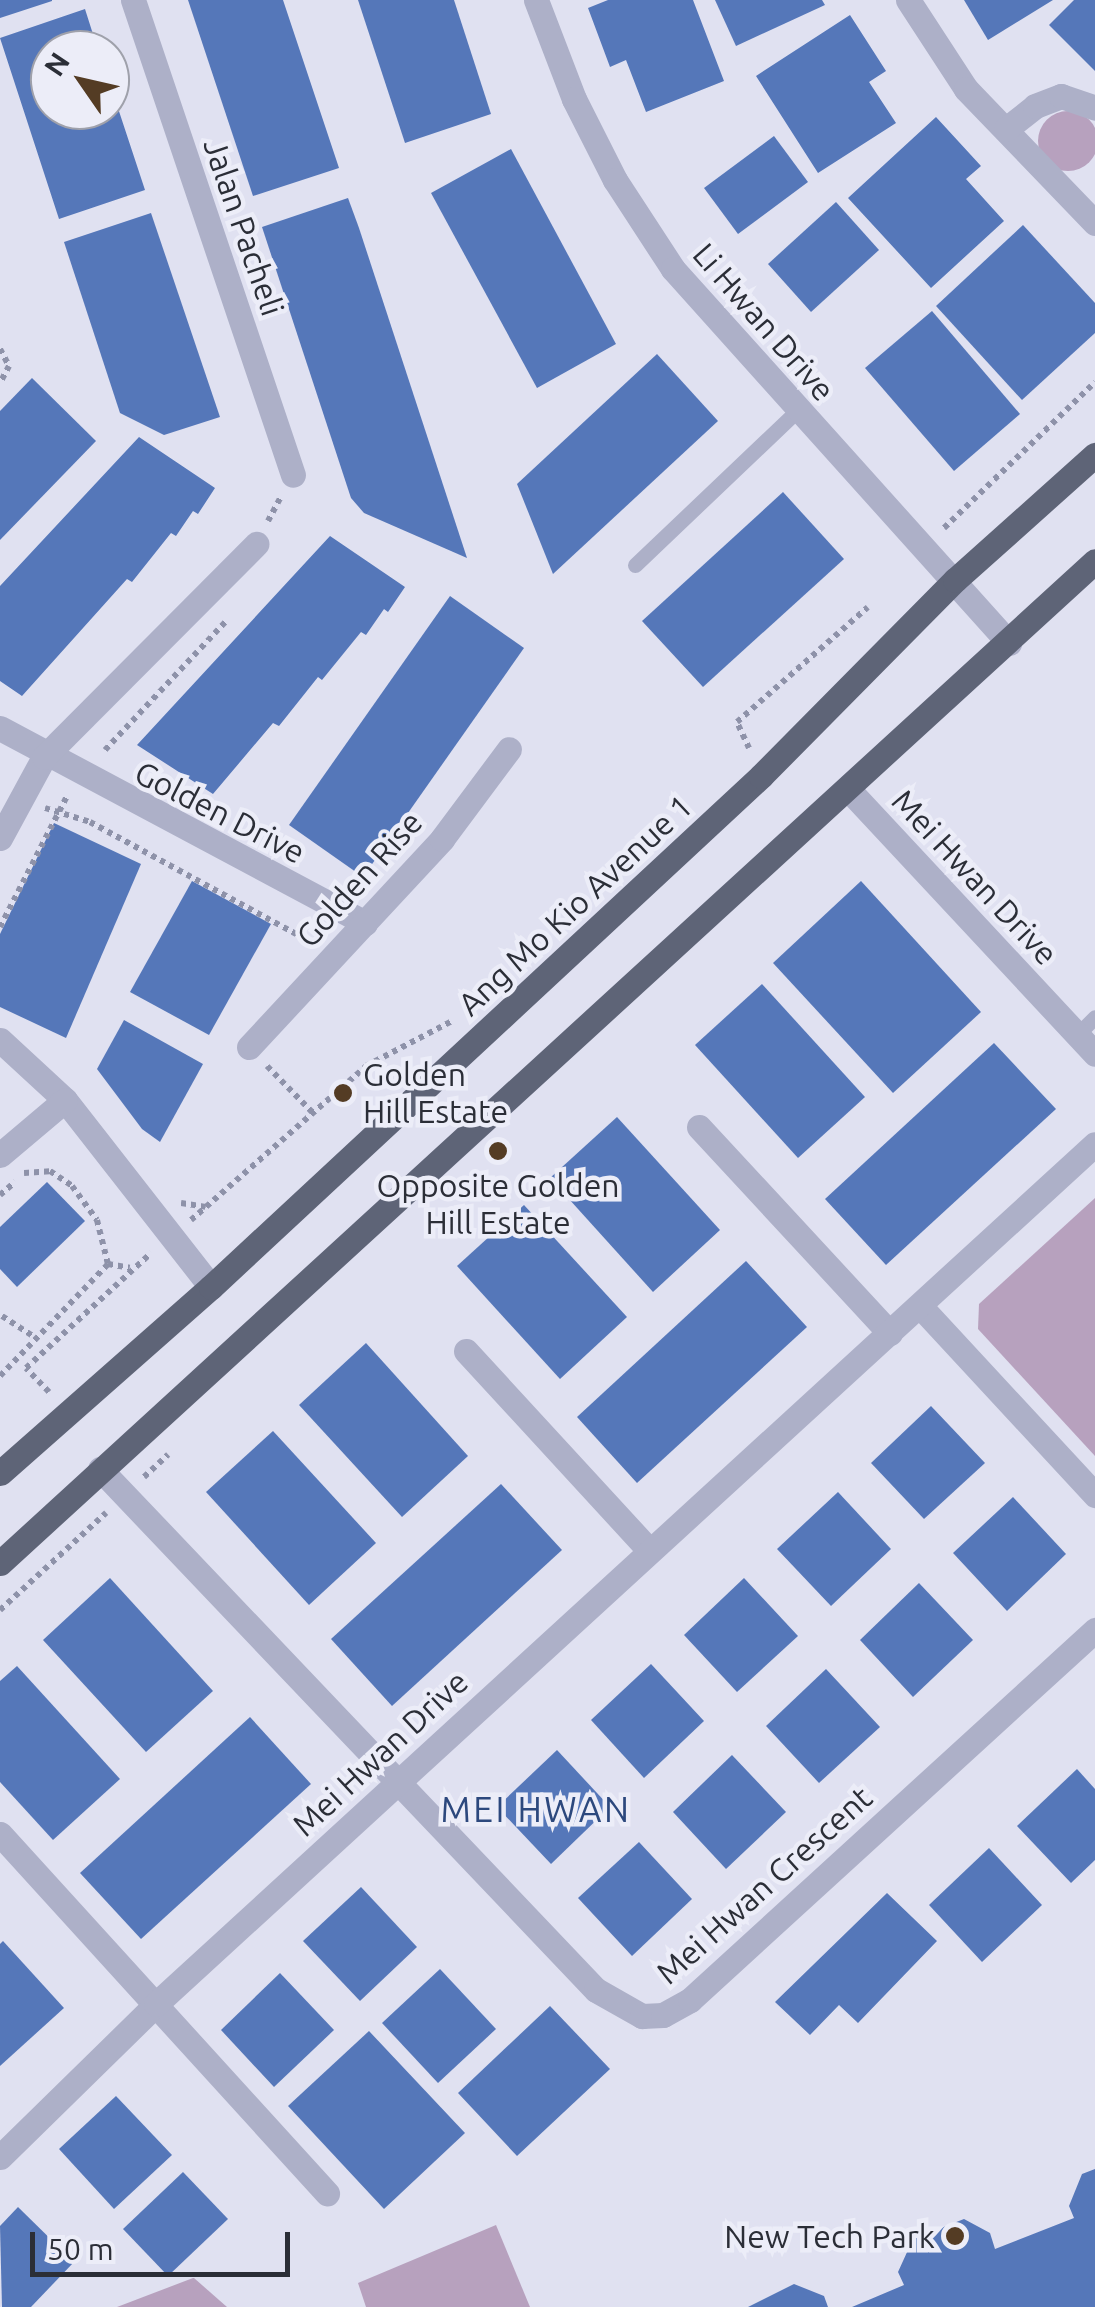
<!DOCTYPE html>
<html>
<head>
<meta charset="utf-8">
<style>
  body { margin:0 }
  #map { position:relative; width:1095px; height:2307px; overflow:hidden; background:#e0e1f1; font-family:Ubuntu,sans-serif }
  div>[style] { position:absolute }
  .green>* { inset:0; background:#b7a1be }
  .round { border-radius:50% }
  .building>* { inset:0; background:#5577b9 }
  .path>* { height:6px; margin-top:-3px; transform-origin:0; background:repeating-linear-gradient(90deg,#8e92a9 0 5px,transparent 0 10px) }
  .service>* { height:15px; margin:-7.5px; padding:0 7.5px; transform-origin:7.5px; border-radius:7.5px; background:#adb0c8 }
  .minor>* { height:25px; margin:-12.5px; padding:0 12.5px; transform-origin:12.5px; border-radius:12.5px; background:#adb0c8 }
  .primary>* { height:25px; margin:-12.5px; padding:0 12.5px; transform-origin:12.5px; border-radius:12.5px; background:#5e6477 }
  .dots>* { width:28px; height:28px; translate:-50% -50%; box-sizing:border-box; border:5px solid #ecedf8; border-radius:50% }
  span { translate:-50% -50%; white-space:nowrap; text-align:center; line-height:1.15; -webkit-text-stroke:9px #ecedf8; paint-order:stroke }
  .street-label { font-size:32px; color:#2b2e37 }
  .poi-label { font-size:32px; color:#2b2e37 }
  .left { translate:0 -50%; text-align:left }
  .right { translate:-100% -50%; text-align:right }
  .neighbourhood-label { font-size:35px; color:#2c487d; letter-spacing:2.5px }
  .north { position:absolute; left:30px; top:30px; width:100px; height:100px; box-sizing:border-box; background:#ecedf8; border:2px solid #9fa1ab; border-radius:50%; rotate:304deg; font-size:28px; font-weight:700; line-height:40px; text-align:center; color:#2b2e37 }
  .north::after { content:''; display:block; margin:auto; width:35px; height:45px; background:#543c24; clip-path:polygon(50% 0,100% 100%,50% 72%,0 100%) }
  .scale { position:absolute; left:30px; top:2232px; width:260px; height:45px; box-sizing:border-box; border:5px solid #2b2e37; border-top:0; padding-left:12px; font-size:30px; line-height:35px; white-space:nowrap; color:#2b2e37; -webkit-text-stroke:8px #ecedf8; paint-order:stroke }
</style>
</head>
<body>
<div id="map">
  <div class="green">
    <i class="round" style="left:1038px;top:111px;width:60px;height:60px"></i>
    <i style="clip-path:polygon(1095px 1198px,1095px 1456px,978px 1329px,979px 1304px)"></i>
    <i style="clip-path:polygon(496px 2225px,530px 2307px,366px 2307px,358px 2283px)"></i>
    <i style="clip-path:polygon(194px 2278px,227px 2307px,117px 2307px,193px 2278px)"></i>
  </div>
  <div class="building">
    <i style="clip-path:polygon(0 0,52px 0,52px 1px,0 18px)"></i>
    <i style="clip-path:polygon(188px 0,283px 0,339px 168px,253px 196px)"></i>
    <i style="clip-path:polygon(358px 0,454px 0,491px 114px,405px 143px)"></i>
    <i style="clip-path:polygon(608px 0,693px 0,724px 81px,646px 112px,626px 60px,610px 67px,588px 8px)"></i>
    <i style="clip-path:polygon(715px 0,822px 0,825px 5px,736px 46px)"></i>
    <i style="clip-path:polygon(964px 0,1053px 0,988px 40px)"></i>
    <i style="clip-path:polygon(1074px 0,1095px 0,1095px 71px,1049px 25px)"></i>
    <i style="clip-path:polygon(85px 9px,98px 50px,50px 50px,50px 110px,110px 110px,111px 87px,145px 190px,59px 219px,0 38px)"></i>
    <i style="clip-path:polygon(850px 15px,886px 71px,869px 82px,896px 123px,818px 173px,756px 76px)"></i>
    <i style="clip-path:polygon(936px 117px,981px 166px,966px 179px,1004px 221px,931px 288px,848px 198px)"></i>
    <i style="clip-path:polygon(774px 136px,808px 182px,738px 234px,704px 188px)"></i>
    <i style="clip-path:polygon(511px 149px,616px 344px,537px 388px,431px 193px)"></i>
    <i style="clip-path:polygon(348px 198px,359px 228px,467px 558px,364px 513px,351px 498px,262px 227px)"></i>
    <i style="clip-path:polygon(836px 202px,879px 250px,811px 312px,768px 264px)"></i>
    <i style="clip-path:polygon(151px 213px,220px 417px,164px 435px,120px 413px,64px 242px)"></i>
    <i style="clip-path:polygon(1023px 225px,1095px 303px,1095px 333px,1022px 400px,936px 306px)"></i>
    <i style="clip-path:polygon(932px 311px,1020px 414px,954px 471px,865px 368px)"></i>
    <i style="clip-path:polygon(657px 354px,718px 421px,553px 574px,517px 484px)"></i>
    <i style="clip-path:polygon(32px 378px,96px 441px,0 540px,0 411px)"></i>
    <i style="clip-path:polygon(139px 437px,215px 488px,198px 514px,193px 511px,176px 536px,171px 533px,132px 582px,127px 579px,22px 696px,0 681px,0 586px)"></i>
    <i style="clip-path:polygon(783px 492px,844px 559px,703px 687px,642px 621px)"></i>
    <i style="clip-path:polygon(330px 536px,405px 587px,388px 612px,384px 609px,366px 635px,361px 632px,322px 680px,318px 677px,279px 726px,273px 723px,213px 794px,137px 745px)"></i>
    <i style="clip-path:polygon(450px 596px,524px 648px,363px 877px,289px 825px)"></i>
    <i style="clip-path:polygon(54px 823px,141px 864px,66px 1038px,0 1007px,0 934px)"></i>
    <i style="clip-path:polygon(192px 881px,271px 924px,209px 1035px,130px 992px)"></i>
    <i style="clip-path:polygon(861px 881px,981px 1012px,893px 1093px,773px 963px)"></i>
    <i style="clip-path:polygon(762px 984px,865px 1097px,798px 1158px,695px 1045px)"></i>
    <i style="clip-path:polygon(124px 1020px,203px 1064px,160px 1142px,142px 1129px,97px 1069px)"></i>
    <i style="clip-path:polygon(994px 1043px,1056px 1109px,886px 1265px,825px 1199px)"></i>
    <i style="clip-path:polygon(617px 1117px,720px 1230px,653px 1292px,550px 1178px)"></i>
    <i style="clip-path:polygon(47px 1182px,85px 1221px,17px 1287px,0 1269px,0 1227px)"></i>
    <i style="clip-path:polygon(524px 1205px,627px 1317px,560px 1379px,457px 1266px)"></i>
    <i style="clip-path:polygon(746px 1261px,807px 1327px,637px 1483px,577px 1417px)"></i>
    <i style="clip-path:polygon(366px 1343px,468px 1456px,402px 1517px,299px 1405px)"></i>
    <i style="clip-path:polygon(931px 1406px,985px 1463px,924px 1519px,871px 1463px)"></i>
    <i style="clip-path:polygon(273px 1431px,376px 1543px,309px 1605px,206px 1492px)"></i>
    <i style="clip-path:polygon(501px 1484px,562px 1550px,392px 1706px,331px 1639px)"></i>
    <i style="clip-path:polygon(838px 1492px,891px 1549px,831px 1606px,777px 1549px)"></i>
    <i style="clip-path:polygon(1013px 1497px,1066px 1554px,1007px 1611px,953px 1553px)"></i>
    <i style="clip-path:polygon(110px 1578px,213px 1691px,146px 1752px,43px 1640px)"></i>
    <i style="clip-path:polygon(744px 1578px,798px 1636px,737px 1692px,684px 1635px)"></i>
    <i style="clip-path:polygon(919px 1583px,973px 1640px,913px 1697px,860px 1640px)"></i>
    <i style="clip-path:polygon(651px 1664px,704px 1721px,644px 1778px,591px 1720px)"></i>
    <i style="clip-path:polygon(17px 1666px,120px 1779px,53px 1840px,0 1782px,0 1681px)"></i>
    <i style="clip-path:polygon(826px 1669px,880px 1727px,819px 1783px,766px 1726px)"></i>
    <i style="clip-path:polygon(250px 1717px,311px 1784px,141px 1939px,80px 1873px)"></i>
    <i style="clip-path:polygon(557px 1750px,610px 1807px,551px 1864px,497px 1807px)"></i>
    <i style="clip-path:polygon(732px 1755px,786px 1812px,726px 1869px,673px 1812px)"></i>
    <i style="clip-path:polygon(1077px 1769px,1095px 1789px,1095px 1860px,1071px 1883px,1017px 1826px)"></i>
    <i style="clip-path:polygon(639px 1842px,692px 1899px,632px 1956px,578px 1898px)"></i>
    <i style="clip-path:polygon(989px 1848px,1042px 1905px,982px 1962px,929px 1905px)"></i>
    <i style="clip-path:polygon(361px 1887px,417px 1947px,360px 2001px,303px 1941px)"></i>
    <i style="clip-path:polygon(887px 1893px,937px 1941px,858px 2023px,839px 2005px,810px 2035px,775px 2002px)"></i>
    <i style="clip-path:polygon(3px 1941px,64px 2008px,0 2066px,0 1944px)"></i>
    <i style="clip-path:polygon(440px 1969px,496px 2029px,438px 2083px,382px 2023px)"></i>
    <i style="clip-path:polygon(280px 1973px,334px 2030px,274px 2087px,221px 2030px)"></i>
    <i style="clip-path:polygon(550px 2006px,610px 2069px,517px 2156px,458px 2093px)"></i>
    <i style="clip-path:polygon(369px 2031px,465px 2133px,384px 2209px,288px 2106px)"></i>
    <i style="clip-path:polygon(116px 2096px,172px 2155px,114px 2209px,59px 2149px)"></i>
    <i style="clip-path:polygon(1095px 2169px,1095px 2307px,852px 2307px,904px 2285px,898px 2272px,913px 2239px,964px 2219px,990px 2233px,995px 2249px,1074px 2218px,1069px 2206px,1082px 2174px)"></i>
    <i style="clip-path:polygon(183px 2172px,228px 2219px,168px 2276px,123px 2229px)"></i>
    <i style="clip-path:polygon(18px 2207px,74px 2262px,31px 2307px,2px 2307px,0 2226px)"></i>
    <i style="clip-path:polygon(794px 2284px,824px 2296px,828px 2307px,748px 2307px)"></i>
  </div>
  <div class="path">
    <i style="left:0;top:349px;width:19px;rotate:62deg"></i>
    <i style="left:9px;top:366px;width:19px;rotate:118deg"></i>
    <i style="left:268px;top:521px;width:27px;rotate:-62deg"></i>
    <i style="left:944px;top:528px;width:210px;rotate:-44deg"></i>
    <i style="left:749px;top:748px;width:29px;rotate:-115deg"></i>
    <i style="left:737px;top:722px;width:174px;rotate:-41.3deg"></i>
    <i style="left:105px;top:750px;width:177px;rotate:-46.8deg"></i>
    <i style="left:45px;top:808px;width:47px;rotate:17.3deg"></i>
    <i style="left:90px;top:822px;width:249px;rotate:28.5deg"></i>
    <i style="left:0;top:927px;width:149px;rotate:-62.9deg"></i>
    <i style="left:267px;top:1066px;width:66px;rotate:45.6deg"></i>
    <i style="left:24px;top:1173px;width:26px;rotate:-4deg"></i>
    <i style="left:50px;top:1171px;width:27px;rotate:34deg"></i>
    <i style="left:72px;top:1186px;width:42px;rotate:53.7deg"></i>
    <i style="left:97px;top:1220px;width:45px;rotate:76deg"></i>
    <i style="left:108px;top:1264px;width:22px;rotate:10deg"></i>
    <i style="left:0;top:1195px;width:20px;rotate:-41deg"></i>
    <i style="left:181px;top:1203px;width:25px;rotate:9deg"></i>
    <i style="left:191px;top:1220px;width:233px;rotate:-41.3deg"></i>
    <i style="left:366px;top:1066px;width:99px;rotate:-27.6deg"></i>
    <i style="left:2px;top:1316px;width:40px;rotate:32.9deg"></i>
    <i style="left:0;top:1376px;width:156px;rotate:-46deg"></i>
    <i style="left:49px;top:1392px;width:33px;rotate:-134deg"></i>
    <i style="left:26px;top:1368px;width:170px;rotate:-42.6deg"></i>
    <i style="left:144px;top:1477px;width:33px;rotate:-43deg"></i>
    <i style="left:0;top:1610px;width:144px;rotate:-42.5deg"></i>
  </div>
  <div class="service">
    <i style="left:635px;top:565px;width:225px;rotate:-43.6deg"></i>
    <i style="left:1077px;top:1035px;width:25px;rotate:-45deg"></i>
  </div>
  <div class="minor">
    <i style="left:133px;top:0;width:501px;rotate:71.38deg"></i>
    <i style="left:536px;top:0;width:106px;rotate:69deg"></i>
    <i style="left:574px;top:99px;width:91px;rotate:63.2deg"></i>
    <i style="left:615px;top:180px;width:106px;rotate:56.9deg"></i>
    <i style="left:673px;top:269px;width:503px;rotate:48.06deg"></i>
    <i style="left:908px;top:0;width:106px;rotate:56.9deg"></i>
    <i style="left:966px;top:89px;width:186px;rotate:46.1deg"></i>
    <i style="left:1006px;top:129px;width:37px;rotate:-38deg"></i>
    <i style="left:1035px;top:106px;width:28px;rotate:-21deg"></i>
    <i style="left:1061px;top:96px;width:36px;rotate:19deg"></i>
    <i style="left:0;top:728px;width:414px;rotate:28.1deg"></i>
    <i style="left:848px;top:789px;width:362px;rotate:47deg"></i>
    <i style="left:0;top:838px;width:92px;rotate:-61.5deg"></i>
    <i style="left:44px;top:757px;width:301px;rotate:-45.1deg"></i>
    <i style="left:0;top:1040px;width:88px;rotate:42.7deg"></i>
    <i style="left:65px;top:1100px;width:237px;rotate:52deg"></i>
    <i style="left:249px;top:1047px;width:284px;rotate:-47.1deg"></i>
    <i style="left:442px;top:839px;width:112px;rotate:-53.3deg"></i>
    <i style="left:699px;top:1127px;width:281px;rotate:47.2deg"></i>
    <i style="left:0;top:1155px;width:85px;rotate:-40.2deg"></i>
    <i style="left:920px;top:1306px;width:258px;rotate:47.2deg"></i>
    <i style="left:466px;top:1351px;width:270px;rotate:47.4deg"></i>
    <i style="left:100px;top:1469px;width:719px;rotate:46.41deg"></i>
    <i style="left:596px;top:1990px;width:53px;rotate:29.5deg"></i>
    <i style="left:642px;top:2016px;width:21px;rotate:-3deg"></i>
    <i style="left:663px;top:2015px;width:31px;rotate:-29deg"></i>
    <i style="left:690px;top:2000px;width:549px;rotate:-42.41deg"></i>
    <i style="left:0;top:1834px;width:486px;rotate:47.7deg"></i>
    <i style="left:0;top:2157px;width:219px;rotate:-44.4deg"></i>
    <i style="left:156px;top:2004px;width:1273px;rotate:-42.49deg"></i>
  </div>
  <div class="primary">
    <i style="left:0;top:1473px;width:281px;rotate:-41.4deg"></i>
    <i style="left:211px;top:1287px;width:751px;rotate:-42.89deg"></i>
    <i style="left:761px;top:776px;width:276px;rotate:-45.3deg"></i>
    <i style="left:955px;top:580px;width:188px;rotate:-41.8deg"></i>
    <i style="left:0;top:1563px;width:1484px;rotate:-42.46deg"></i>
  </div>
  <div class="dots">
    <i style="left:343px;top:1093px;background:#543c24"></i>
    <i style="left:498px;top:1151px;background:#543c24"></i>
    <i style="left:955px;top:2236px;background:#543c24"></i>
  </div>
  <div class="street-label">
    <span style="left:244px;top:227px;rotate:71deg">Jalan Pacheli</span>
    <span style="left:764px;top:322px;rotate:49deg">Li Hwan Drive</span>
    <span style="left:220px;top:812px;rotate:27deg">Golden Drive</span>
    <span style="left:975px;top:877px;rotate:47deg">Mei Hwan Drive</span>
    <span style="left:359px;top:879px;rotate:-48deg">Golden Rise</span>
    <span style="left:575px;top:905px;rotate:-43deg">Ang Mo Kio Avenue 1</span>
    <span style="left:380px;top:1753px;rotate:-43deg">Mei Hwan Drive</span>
    <span style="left:764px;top:1885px;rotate:-42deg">Mei Hwan Crescent</span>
  </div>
  <div class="poi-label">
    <span class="left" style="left:363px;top:1093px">Golden<br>Hill Estate</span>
    <span style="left:498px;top:1204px">Opposite Golden<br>Hill Estate</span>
    <span class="right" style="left:935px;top:2236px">New Tech Park</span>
  </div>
  <div class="neighbourhood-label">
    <span style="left:536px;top:1809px">MEI HWAN</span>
  </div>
  <div class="north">N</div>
  <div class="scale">50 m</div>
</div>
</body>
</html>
